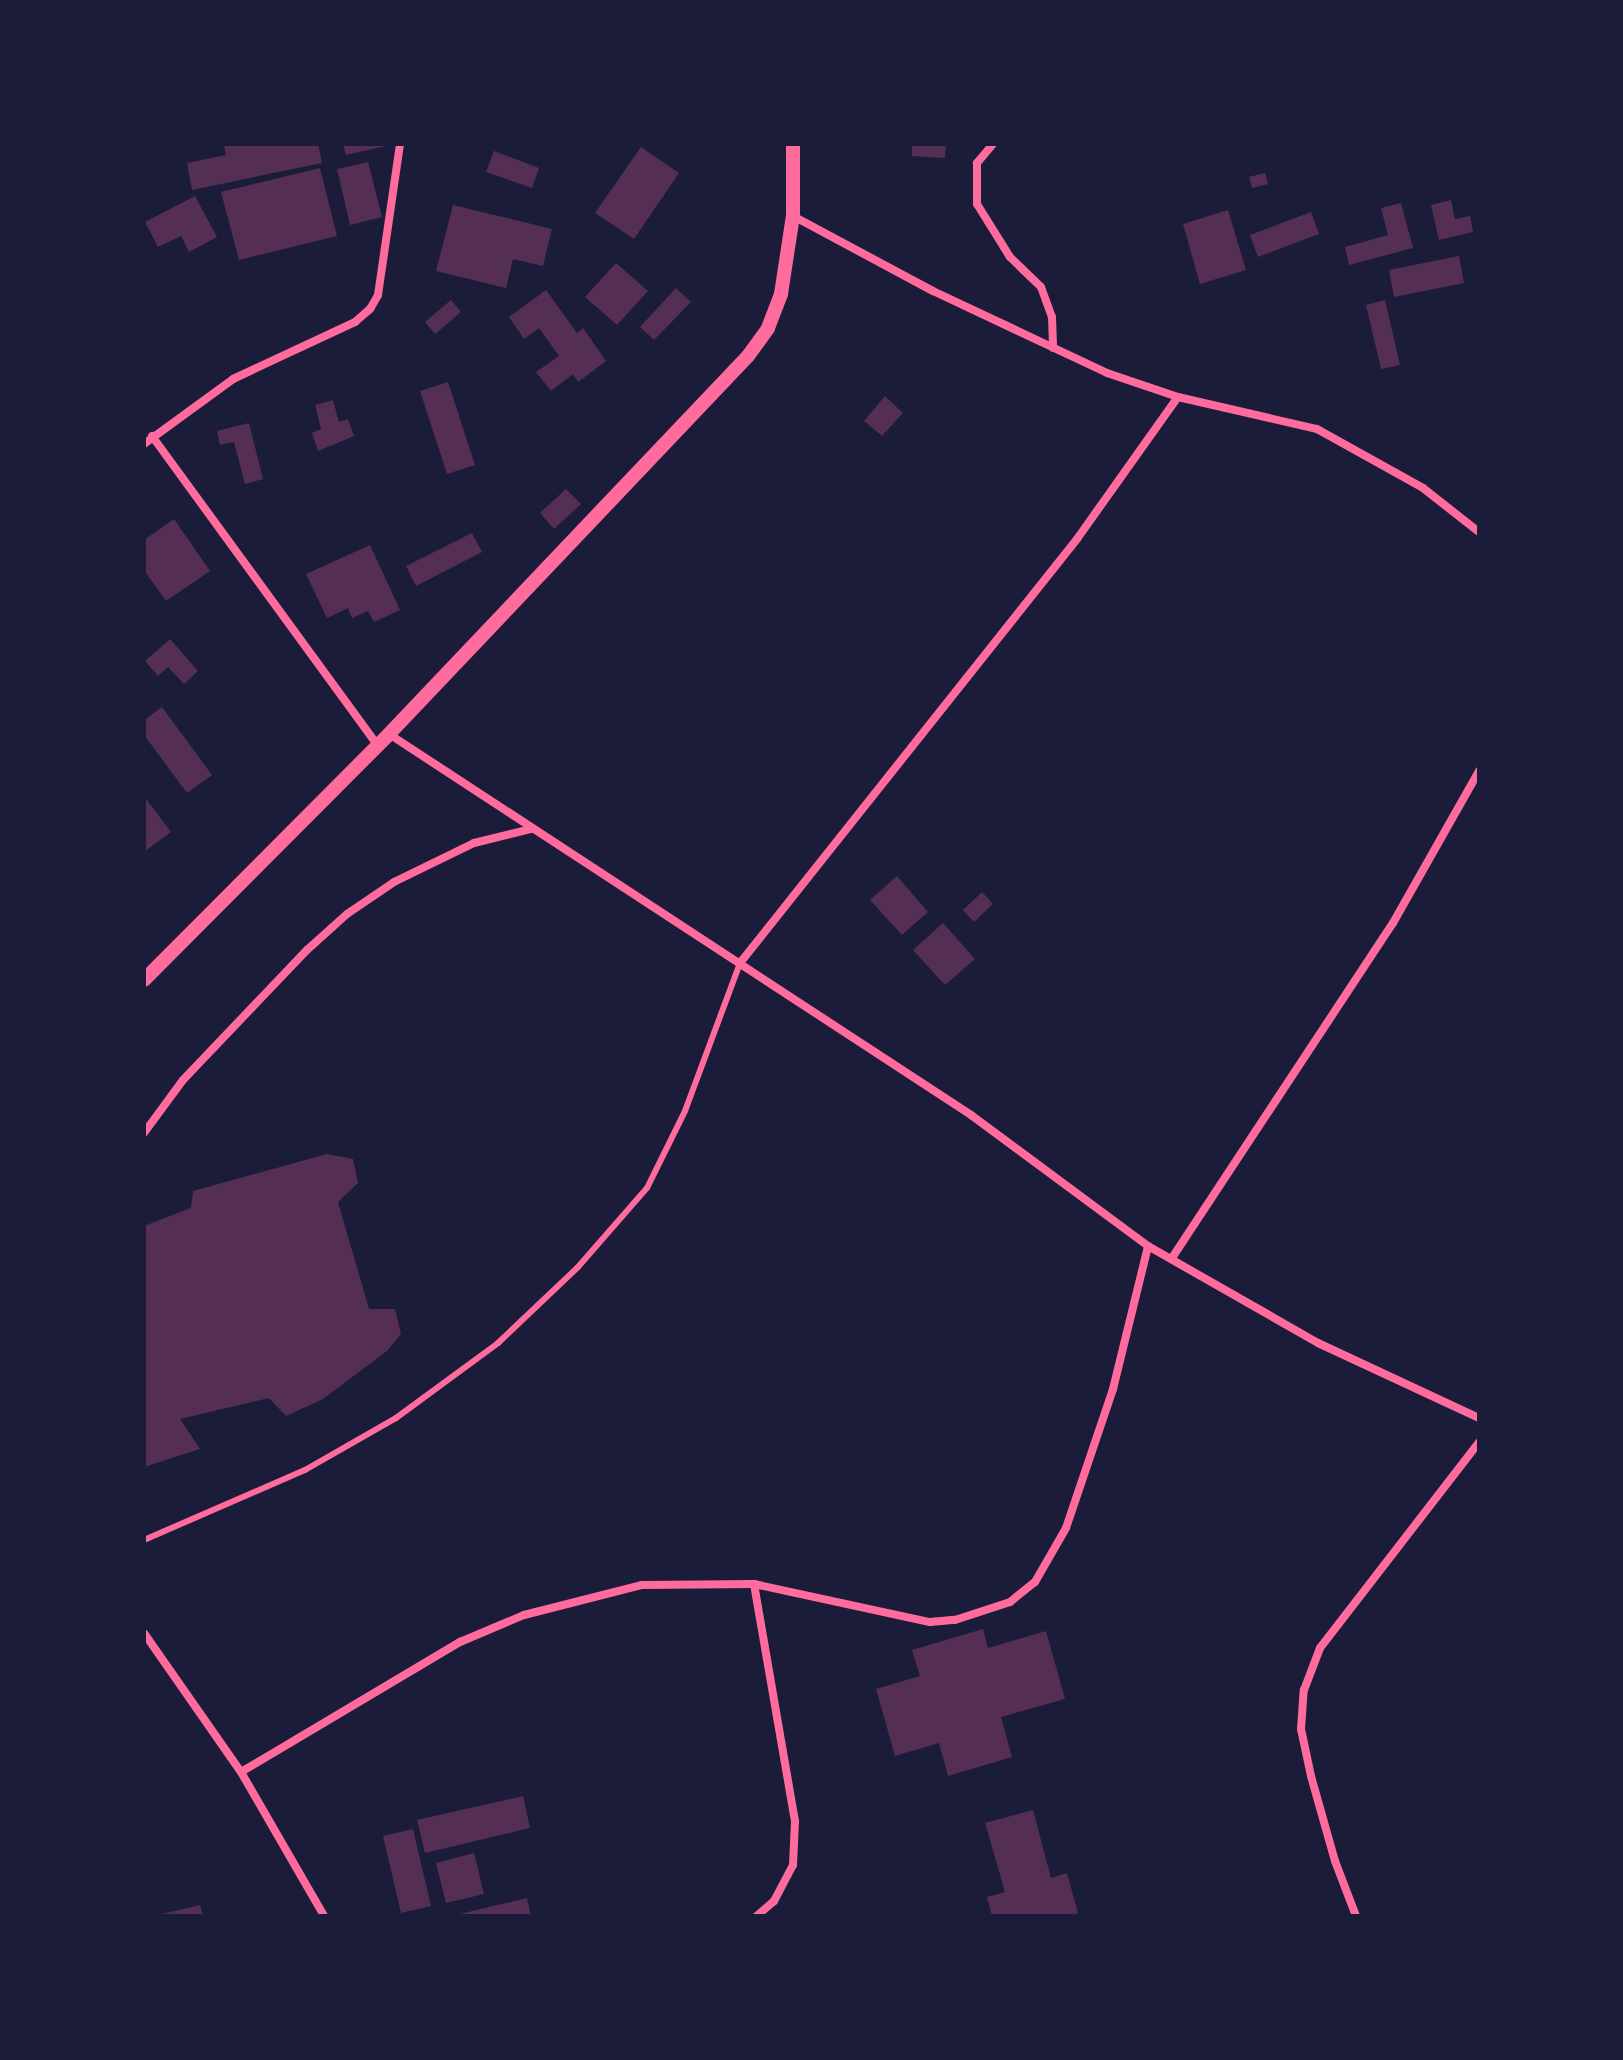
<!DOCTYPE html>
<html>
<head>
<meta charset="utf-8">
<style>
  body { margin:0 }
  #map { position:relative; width:1623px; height:2060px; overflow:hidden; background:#1b1b3a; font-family:"Source Sans 3",sans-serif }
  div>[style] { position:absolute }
  .building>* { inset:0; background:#542f53 }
  .service>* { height:6px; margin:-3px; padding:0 3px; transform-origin:3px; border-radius:3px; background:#ff6b9d }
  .minor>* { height:8px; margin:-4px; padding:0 4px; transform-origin:4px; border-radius:4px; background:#ff6b9d }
  .tertiary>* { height:14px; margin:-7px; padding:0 7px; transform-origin:7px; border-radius:7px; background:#ff6b9d }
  span { translate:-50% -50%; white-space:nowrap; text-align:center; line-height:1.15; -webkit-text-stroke:8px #1b1b3a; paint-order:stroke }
  .frame { position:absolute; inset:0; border:146px solid #1b1b3a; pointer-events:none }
</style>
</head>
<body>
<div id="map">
  <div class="building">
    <i style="clip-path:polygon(224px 144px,318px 144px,322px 163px,192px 190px,187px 163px,226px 155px)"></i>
    <i style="clip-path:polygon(343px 144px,390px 144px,390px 145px,346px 155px)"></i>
    <i style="clip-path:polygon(912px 144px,946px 144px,945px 158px,912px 156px)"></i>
    <i style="clip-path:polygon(641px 147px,679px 173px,634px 239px,595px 213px)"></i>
    <i style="clip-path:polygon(494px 151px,539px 168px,532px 188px,486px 172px)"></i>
    <i style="clip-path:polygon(368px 162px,382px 217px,350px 225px,337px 169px)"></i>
    <i style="clip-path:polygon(320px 168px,337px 236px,239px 260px,221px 192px)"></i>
    <i style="clip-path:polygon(1265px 173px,1268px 184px,1252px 188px,1249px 177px)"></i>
    <i style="clip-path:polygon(195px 196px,217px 237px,189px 252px,181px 236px,158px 247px,145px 222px)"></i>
    <i style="clip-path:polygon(1451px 200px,1455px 219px,1470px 216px,1473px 232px,1439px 240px,1431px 205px)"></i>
    <i style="clip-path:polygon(1401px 203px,1413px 248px,1349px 265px,1345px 247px,1388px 235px,1381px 208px)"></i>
    <i style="clip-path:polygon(453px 205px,552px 229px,543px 266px,513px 259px,506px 288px,436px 271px)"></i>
    <i style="clip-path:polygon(1228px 210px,1246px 270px,1200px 284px,1183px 224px)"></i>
    <i style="clip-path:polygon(1311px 212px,1319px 234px,1258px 257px,1250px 235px)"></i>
    <i style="clip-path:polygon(1459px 256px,1464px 283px,1394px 297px,1389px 270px)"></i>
    <i style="clip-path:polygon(616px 263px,648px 291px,617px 325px,585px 297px)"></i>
    <i style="clip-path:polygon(676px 288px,691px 302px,654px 340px,640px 327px)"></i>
    <i style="clip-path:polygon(546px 290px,577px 333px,583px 328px,606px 361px,578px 382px,573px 374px,551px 391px,536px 372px,559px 356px,539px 328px,524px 339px,509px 317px)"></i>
    <i style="clip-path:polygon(451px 300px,461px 312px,435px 334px,425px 322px)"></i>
    <i style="clip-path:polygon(1385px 300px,1400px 365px,1381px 369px,1366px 305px)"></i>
    <i style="clip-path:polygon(448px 382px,475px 465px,447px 474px,420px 391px)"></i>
    <i style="clip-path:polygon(885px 396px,903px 413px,882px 436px,864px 421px)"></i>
    <i style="clip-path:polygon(333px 400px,339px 422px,348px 419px,354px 436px,318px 451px,312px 433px,321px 429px,315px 405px)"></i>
    <i style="clip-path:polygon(249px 423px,263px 479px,245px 484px,234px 442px,220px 445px,217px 431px)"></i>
    <i style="clip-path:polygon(566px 489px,581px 504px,554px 529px,540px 513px)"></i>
    <i style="clip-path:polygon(174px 519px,210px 571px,166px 601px,144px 570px,144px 540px)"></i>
    <i style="clip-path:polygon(472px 533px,482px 552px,416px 586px,406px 566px)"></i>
    <i style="clip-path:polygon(370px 545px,400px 610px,374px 622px,368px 611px,352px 618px,348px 608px,327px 618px,306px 574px)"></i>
    <i style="clip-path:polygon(170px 639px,198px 671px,184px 684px,168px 667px,158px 676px,145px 661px)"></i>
    <i style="clip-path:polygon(162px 707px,212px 775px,187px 793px,144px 735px,144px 720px)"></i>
    <i style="clip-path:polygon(144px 796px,171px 832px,144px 852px)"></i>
    <i style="clip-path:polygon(897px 876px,928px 912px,902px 935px,870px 900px)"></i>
    <i style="clip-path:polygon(982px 892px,993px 904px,974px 922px,963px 910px)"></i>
    <i style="clip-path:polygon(943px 923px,975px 959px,945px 985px,913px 950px)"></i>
    <i style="clip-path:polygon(327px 1154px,353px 1159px,358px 1183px,338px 1202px,369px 1309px,395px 1309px,401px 1334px,387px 1351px,323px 1399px,286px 1416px,269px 1398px,180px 1419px,200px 1449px,144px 1467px,144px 1226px,191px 1208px,193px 1191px)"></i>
    <i style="clip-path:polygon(983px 1629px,988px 1648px,1046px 1631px,1065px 1699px,1001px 1717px,1012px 1757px,948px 1776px,939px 1743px,895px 1756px,876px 1689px,920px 1676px,912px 1650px)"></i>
    <i style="clip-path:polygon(523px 1796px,530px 1828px,425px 1853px,417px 1820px)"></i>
    <i style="clip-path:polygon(1033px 1810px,1051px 1878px,1067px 1873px,1078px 1913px,1067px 1916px,992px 1916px,987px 1897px,1005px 1892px,985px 1823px)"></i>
    <i style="clip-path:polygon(413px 1829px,431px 1906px,401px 1913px,383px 1836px)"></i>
    <i style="clip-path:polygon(474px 1853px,484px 1894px,446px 1903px,436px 1863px)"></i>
    <i style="clip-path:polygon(527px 1898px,531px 1916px,456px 1916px,456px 1915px)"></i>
    <i style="clip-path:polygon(200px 1905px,203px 1916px,158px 1916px,158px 1915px)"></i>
  </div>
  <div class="service">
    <i style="left:144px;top:1540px;width:176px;rotate:-23.5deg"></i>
    <i style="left:305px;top:1470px;width:105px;rotate:-29.7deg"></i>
    <i style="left:396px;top:1418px;width:127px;rotate:-36.3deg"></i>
    <i style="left:498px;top:1343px;width:110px;rotate:-43.5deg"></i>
    <i style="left:578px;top:1267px;width:105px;rotate:-48.9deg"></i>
    <i style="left:647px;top:1188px;width:86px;rotate:-63.7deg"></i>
    <i style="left:685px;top:1111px;width:158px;rotate:-69.6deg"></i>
  </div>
  <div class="minor">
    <i style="left:993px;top:144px;width:25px;rotate:130deg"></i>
    <i style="left:977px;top:163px;width:41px;rotate:90deg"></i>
    <i style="left:977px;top:204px;width:62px;rotate:58.1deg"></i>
    <i style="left:1010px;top:257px;width:43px;rotate:44.1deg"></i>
    <i style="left:1041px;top:287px;width:32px;rotate:70deg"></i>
    <i style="left:1052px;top:317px;width:31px;rotate:88deg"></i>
    <i style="left:793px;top:216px;width:159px;rotate:28.2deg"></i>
    <i style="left:933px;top:291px;width:192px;rotate:25.2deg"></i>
    <i style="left:1107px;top:373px;width:75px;rotate:18.7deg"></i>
    <i style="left:1178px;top:397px;width:143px;rotate:13deg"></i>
    <i style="left:1317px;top:429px;width:121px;rotate:29.1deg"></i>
    <i style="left:1423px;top:488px;width:71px;rotate:38.2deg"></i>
    <i style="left:152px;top:436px;width:382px;rotate:53.9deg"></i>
    <i style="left:144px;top:444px;width:110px;rotate:-36.1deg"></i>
    <i style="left:233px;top:379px;width:135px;rotate:-25deg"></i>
    <i style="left:355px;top:322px;width:20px;rotate:-41deg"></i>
    <i style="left:370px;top:309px;width:16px;rotate:-60deg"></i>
    <i style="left:378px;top:295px;width:153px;rotate:-81.7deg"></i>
    <i style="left:389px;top:734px;width:696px;rotate:33.21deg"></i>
    <i style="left:971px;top:1115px;width:220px;rotate:36.5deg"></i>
    <i style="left:1148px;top:1246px;width:196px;rotate:29.7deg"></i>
    <i style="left:1318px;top:1343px;width:178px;rotate:25deg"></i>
    <i style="left:740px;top:963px;width:542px;rotate:-51.52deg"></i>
    <i style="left:1077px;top:539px;width:174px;rotate:-54.6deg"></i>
    <i style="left:144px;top:1133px;width:66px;rotate:-53.7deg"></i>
    <i style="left:183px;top:1080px;width:180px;rotate:-46.4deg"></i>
    <i style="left:307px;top:950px;width:54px;rotate:-42deg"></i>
    <i style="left:347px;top:914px;width:57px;rotate:-34.2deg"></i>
    <i style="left:394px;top:882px;width:89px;rotate:-26deg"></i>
    <i style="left:474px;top:843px;width:59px;rotate:-13.8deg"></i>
    <i style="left:1172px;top:1258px;width:401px;rotate:-56.6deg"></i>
    <i style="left:1393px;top:923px;width:175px;rotate:-60.5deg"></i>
    <i style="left:754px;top:1584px;width:241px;rotate:80.2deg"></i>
    <i style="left:795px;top:1821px;width:44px;rotate:92.6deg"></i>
    <i style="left:793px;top:1865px;width:41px;rotate:117.8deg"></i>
    <i style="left:774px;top:1901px;width:23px;rotate:139deg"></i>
    <i style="left:144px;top:1633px;width:169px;rotate:55.1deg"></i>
    <i style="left:241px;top:1772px;width:166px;rotate:60deg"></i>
    <i style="left:241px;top:1772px;width:255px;rotate:-30.7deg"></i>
    <i style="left:460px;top:1642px;width:69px;rotate:-22.9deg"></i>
    <i style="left:524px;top:1615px;width:122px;rotate:-14.3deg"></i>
    <i style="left:642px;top:1585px;width:112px;rotate:-0.5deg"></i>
    <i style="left:754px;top:1584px;width:180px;rotate:12.2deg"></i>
    <i style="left:930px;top:1622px;width:25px;rotate:-5deg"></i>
    <i style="left:955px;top:1620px;width:58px;rotate:-18.1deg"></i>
    <i style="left:1010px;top:1602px;width:32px;rotate:-39deg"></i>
    <i style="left:1035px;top:1582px;width:62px;rotate:-60.1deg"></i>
    <i style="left:1066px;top:1528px;width:147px;rotate:-71.3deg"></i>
    <i style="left:1113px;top:1389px;width:147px;rotate:-76.2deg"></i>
    <i style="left:1356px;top:1916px;width:59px;rotate:-110.9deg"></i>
    <i style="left:1335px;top:1861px;width:88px;rotate:-105.8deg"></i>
    <i style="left:1311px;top:1776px;width:48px;rotate:-102deg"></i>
    <i style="left:1301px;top:1729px;width:39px;rotate:-86deg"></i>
    <i style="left:1304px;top:1690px;width:45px;rotate:-69.1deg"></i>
    <i style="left:1320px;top:1648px;width:260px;rotate:-52.3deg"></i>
  </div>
  <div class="tertiary">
    <i style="left:144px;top:980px;width:347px;rotate:-45.1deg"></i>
    <i style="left:389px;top:734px;width:521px;rotate:-46.48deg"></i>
    <i style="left:748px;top:356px;width:34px;rotate:-54deg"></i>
    <i style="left:768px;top:328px;width:36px;rotate:-69deg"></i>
    <i style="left:781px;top:294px;width:79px;rotate:-81.3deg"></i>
    <i style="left:793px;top:216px;width:72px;rotate:-90deg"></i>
  </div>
  <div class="frame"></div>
</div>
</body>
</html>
